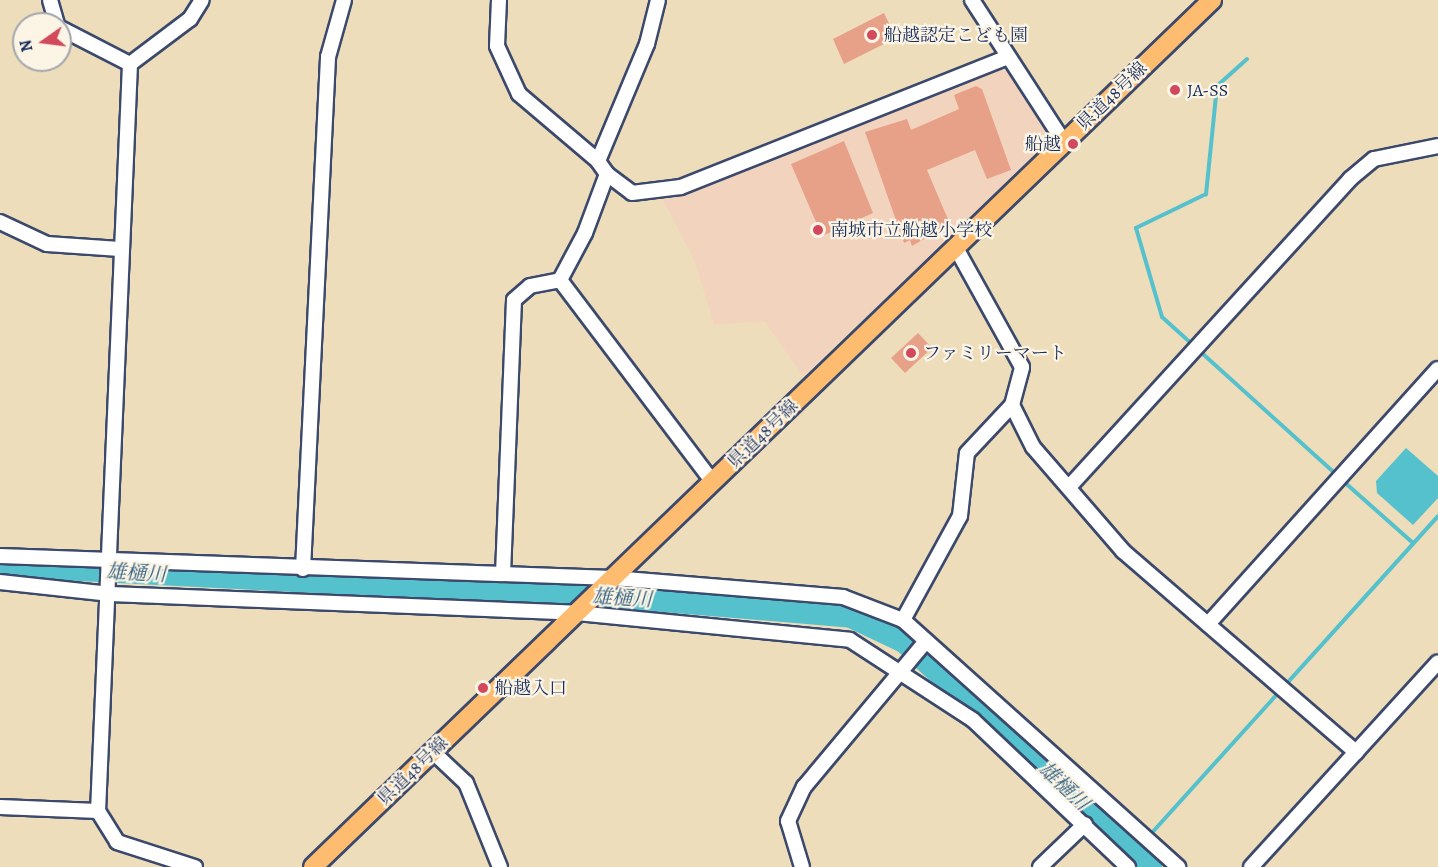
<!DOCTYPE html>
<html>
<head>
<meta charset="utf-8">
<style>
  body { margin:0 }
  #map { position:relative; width:1438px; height:867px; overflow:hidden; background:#edb; font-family:Alegreya,"Noto Serif JP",serif }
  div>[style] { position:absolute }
  .built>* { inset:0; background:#f2d4be }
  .water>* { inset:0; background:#54c1cd }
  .stream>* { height:4px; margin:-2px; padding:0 2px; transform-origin:2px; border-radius:2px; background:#54c1cd }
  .river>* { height:22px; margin:-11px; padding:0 11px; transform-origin:11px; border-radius:11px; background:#54c1cd }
  .building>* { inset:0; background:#e8a189 }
  .roads { filter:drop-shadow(2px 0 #3b496c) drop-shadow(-2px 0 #3b496c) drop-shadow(0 2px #3b496c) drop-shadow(0 -2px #3b496c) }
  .minor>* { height:14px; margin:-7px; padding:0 7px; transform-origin:7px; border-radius:7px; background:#fff }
  .major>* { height:18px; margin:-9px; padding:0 9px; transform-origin:9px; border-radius:9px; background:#febc70 }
  .dots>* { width:16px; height:16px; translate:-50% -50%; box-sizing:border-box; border:3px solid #fcf5e5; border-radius:50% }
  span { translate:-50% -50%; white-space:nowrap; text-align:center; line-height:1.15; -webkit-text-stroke:4.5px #fcf5e5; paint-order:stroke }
  .poi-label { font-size:18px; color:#1b2f5e }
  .left { translate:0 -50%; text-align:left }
  .right { translate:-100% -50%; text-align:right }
  .street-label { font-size:18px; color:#1b2f5e }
  .water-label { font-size:20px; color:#2c5b7f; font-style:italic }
  .north { position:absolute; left:12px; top:12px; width:60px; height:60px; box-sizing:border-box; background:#fcf5e5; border:2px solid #a2a6af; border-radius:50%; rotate:256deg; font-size:16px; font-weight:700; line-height:24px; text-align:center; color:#1b2f5e }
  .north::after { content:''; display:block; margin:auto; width:21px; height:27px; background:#d1495b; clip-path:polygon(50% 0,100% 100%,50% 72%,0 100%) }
</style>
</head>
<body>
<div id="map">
  <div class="built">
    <i style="clip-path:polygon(995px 68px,1008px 72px,1051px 141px,803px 376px,764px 321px,714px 325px,695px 262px,662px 198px)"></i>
  </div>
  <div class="water">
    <i style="clip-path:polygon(1406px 448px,1438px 476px,1438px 498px,1413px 525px,1377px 493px,1376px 481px)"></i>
  </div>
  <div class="stream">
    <i style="left:1247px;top:59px;width:40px;rotate:138deg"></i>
    <i style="left:1217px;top:86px;width:109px;rotate:95.8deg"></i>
    <i style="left:1206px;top:194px;width:78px;rotate:154.1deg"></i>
    <i style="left:1136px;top:228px;width:93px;rotate:73.7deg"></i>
    <i style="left:1162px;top:317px;width:236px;rotate:42.1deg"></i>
    <i style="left:1342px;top:480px;width:95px;rotate:41.6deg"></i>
    <i style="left:1149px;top:836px;width:431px;rotate:-47.9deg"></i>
    <i style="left:1135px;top:852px;width:13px;rotate:-48deg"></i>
  </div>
  <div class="river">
    <i style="left:0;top:566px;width:628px;rotate:2.92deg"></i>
    <i style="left:627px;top:598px;width:225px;rotate:4.8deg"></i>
    <i style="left:851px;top:617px;width:59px;rotate:25.3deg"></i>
    <i style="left:904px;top:642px;width:334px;rotate:42.3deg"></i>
  </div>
  <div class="building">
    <i style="clip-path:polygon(884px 13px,896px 38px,844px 64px,833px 39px)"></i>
    <i style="clip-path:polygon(976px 86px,982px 89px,1011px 170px,987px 179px,975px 150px,927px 170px,950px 224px,912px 246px,910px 240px,904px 243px,865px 132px,907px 119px,911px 130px,959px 109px,954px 95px)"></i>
    <i style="clip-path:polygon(844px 141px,873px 213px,822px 236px,791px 164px)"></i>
    <i style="clip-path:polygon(918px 333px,932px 348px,905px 373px,891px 358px)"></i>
  </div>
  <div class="roads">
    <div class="minor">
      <i style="left:50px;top:0;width:25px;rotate:74deg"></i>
      <i style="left:499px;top:0;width:46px;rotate:92.5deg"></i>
      <i style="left:497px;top:46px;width:53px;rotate:65.4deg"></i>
      <i style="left:519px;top:94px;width:104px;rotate:40.3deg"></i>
      <i style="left:972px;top:0;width:169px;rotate:57.1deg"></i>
      <i style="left:60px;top:28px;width:79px;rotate:27.2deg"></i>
      <i style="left:130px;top:64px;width:748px;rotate:92.45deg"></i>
      <i style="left:98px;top:811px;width:36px;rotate:58deg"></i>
      <i style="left:117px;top:842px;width:82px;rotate:17.8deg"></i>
      <i style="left:130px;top:64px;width:75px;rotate:-36.9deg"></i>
      <i style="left:190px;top:19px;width:22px;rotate:-58deg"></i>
      <i style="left:607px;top:174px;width:31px;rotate:37deg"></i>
      <i style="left:632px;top:193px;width:49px;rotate:-7deg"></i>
      <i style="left:681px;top:187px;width:351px;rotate:-21.7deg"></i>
      <i style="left:0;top:222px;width:52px;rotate:25.1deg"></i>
      <i style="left:47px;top:244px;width:73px;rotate:3.9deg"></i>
      <i style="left:560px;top:280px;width:53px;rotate:-62deg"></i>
      <i style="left:585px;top:233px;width:63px;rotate:-69.6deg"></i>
      <i style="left:607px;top:174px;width:16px;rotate:-125deg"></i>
      <i style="left:598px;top:161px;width:127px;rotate:-67.3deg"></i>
      <i style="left:647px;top:44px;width:45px;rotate:-76deg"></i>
      <i style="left:560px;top:280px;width:253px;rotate:52.9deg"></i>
      <i style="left:1012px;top:405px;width:47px;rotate:63.4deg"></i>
      <i style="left:1033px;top:447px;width:138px;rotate:49.1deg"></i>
      <i style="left:1123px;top:551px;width:308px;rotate:40.8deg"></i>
      <i style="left:1069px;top:487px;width:417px;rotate:-47.6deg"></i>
      <i style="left:1350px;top:179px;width:31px;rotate:-40deg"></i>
      <i style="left:1374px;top:159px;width:65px;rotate:-11.5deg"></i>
      <i style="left:0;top:556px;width:613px;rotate:2.06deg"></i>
      <i style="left:613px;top:578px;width:231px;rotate:4.7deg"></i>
      <i style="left:843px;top:597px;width:64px;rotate:21deg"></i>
      <i style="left:903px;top:620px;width:370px;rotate:41.9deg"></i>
      <i style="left:303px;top:569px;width:513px;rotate:-87.2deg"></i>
      <i style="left:328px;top:57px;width:59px;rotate:-74.3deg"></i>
      <i style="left:503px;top:574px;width:274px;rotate:-87.7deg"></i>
      <i style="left:514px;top:300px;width:21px;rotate:-41deg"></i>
      <i style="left:530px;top:286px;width:31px;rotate:-11deg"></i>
      <i style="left:0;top:582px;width:111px;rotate:6.2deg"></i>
      <i style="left:110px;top:594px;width:467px;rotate:2.3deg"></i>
      <i style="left:577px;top:613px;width:274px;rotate:5.6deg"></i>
      <i style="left:850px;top:640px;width:147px;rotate:33deg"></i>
      <i style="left:973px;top:720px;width:214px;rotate:43.5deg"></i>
      <i style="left:903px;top:620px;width:119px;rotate:-61.3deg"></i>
      <i style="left:960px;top:516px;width:63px;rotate:-83.7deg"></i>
      <i style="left:967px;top:453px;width:66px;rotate:-46.8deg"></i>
      <i style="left:1012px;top:405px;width:39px;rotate:-75deg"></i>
      <i style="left:1022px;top:367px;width:136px;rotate:-119deg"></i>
      <i style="left:1208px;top:624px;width:343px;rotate:-48deg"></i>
      <i style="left:433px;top:752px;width:45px;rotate:43.2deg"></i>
      <i style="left:466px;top:783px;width:91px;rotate:68deg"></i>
      <i style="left:0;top:807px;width:98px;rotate:2.3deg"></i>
      <i style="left:802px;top:867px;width:48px;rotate:-106.9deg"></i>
      <i style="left:788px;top:821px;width:38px;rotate:-65deg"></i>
      <i style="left:804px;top:787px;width:190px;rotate:-50.1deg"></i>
      <i style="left:1040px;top:867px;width:62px;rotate:-43.7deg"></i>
      <i style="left:1251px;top:867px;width:277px;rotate:-47.6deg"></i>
    </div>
    <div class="major">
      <i style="left:313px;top:867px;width:1249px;rotate:-43.96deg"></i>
    </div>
  </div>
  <div class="dots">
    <i style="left:872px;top:35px;background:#d1495b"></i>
    <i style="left:1175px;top:90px;background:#d1495b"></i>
    <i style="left:1073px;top:144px;background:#d1495b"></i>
    <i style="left:818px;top:230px;background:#d1495b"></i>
    <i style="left:911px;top:353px;background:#d1495b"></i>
    <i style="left:483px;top:688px;background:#d1495b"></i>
  </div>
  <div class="poi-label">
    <span class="left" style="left:884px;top:35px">船越認定こども園</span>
    <span class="left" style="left:1187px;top:90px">JA-SS</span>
    <span class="right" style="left:1061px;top:144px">船越</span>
    <span class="left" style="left:830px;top:230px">南城市立船越小学校</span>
    <span class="left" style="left:923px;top:353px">ファミリーマート</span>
    <span class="left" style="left:495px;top:688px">船越入口</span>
  </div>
  <div class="street-label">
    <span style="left:1112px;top:96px;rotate:-44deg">県道48号線</span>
    <span style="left:763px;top:434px;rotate:-44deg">県道48号線</span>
    <span style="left:413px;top:771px;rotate:-44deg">県道48号線</span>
  </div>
  <div class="water-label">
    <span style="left:136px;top:573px;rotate:3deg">雄樋川</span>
    <span style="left:622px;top:598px;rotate:3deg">雄樋川</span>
    <span style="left:1064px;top:786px;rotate:43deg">雄樋川</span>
  </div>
  <div class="north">N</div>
</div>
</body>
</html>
